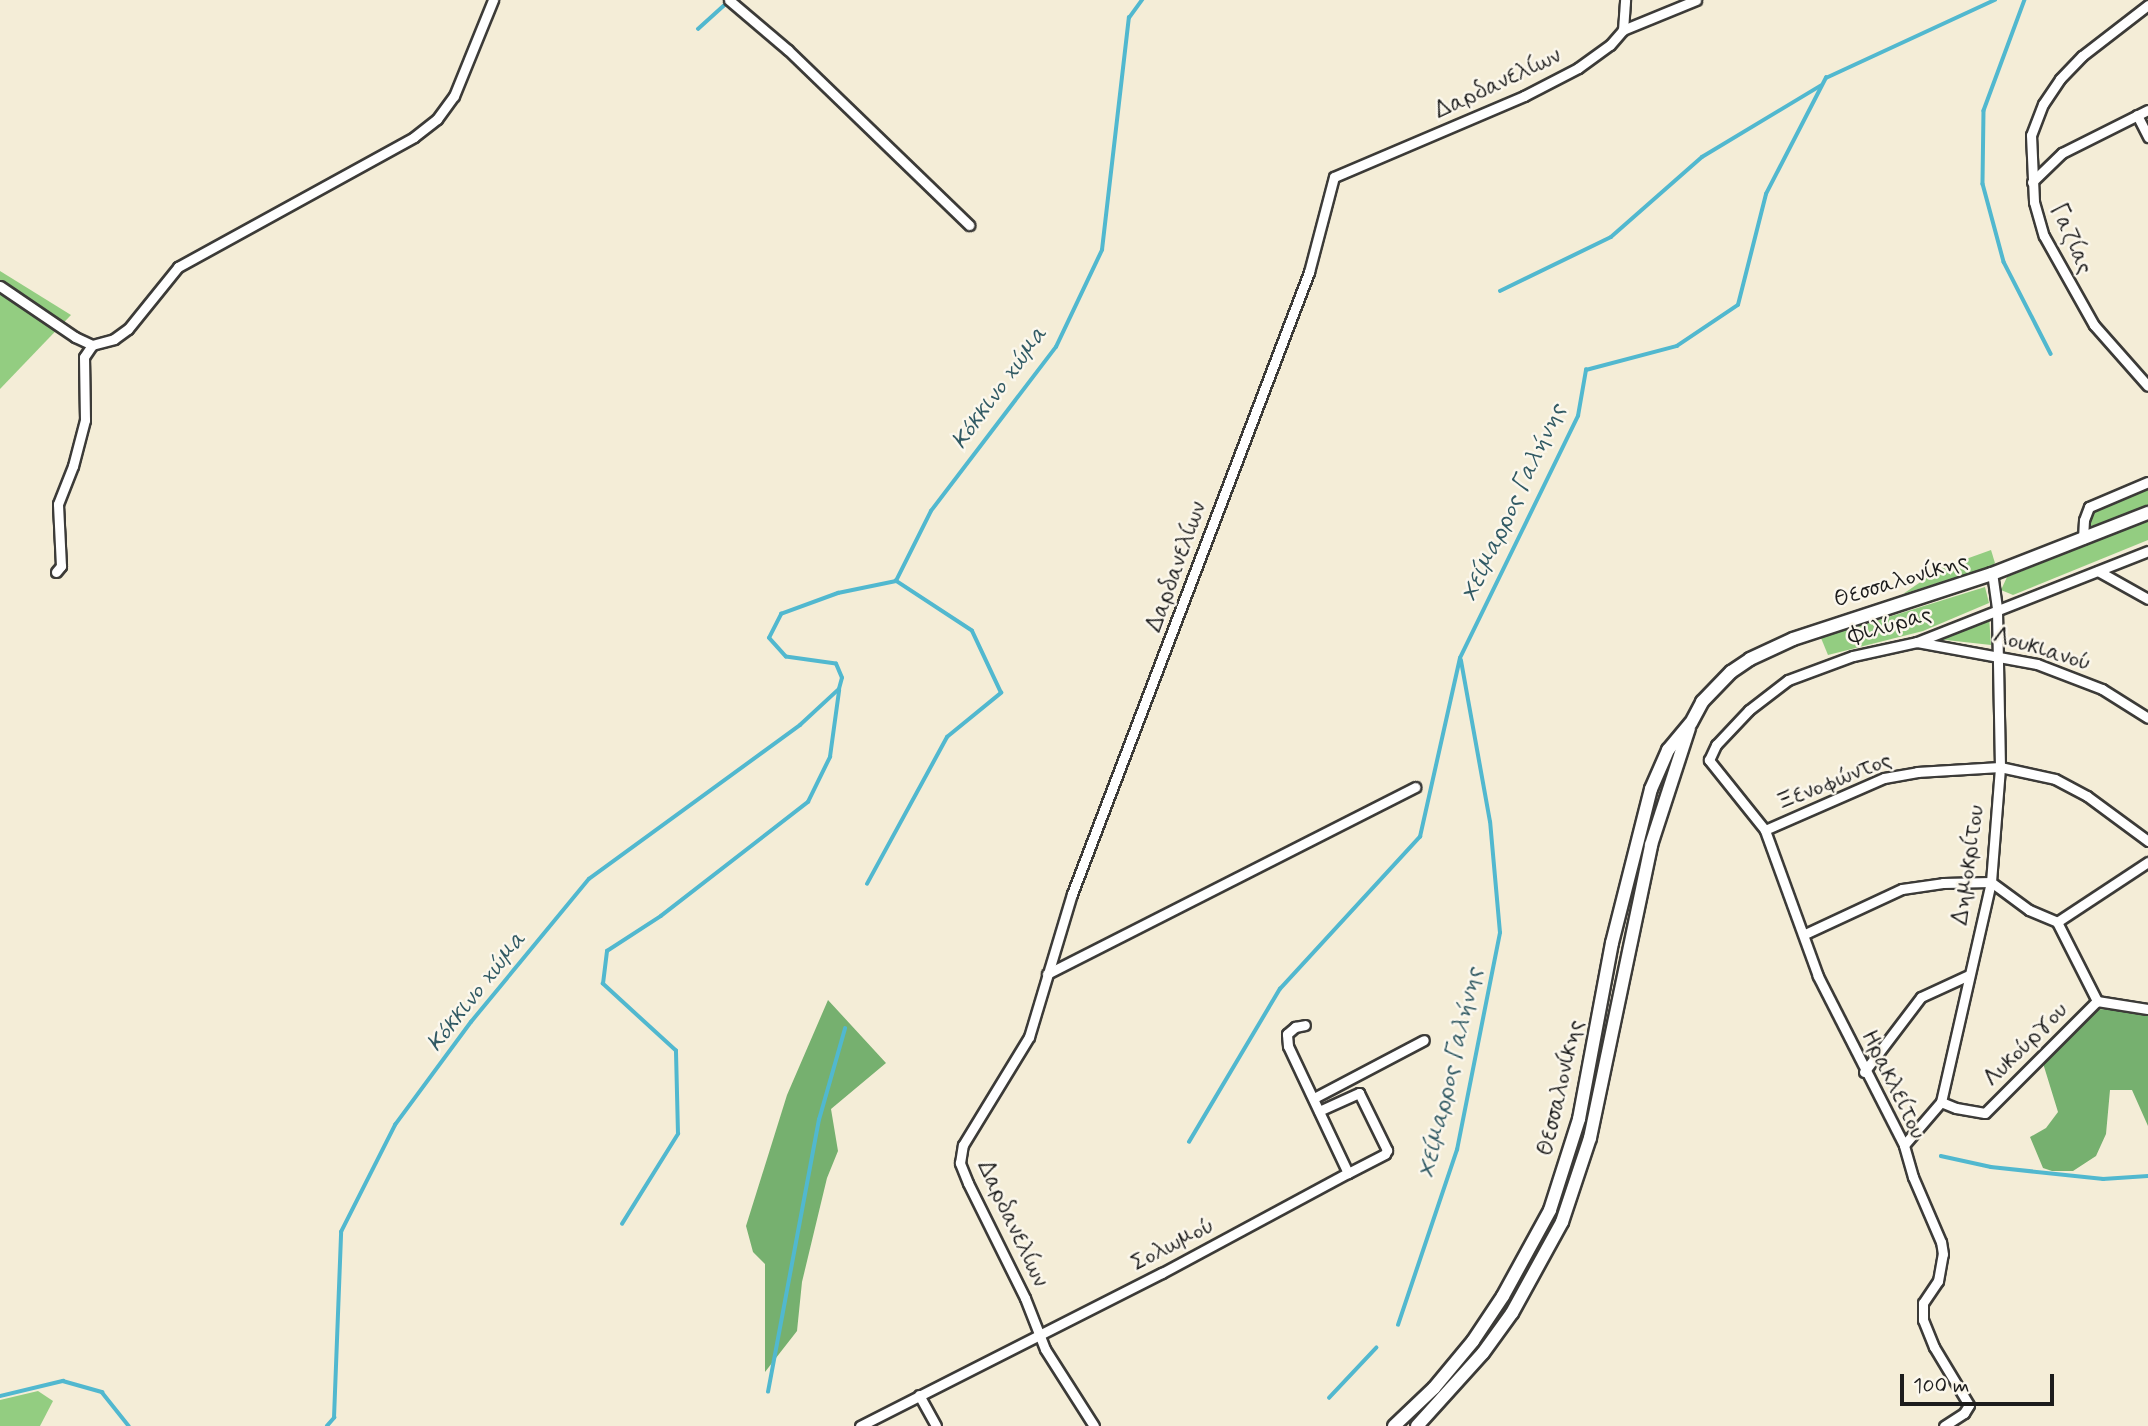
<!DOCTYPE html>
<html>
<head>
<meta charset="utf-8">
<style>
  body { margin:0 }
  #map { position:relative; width:2148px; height:1426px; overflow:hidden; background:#f4edd7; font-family:Mynerve,sans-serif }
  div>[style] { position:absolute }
  .green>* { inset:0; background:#93cd81 }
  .forest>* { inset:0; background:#76b06f }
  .stream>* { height:3.5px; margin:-1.75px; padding:0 1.75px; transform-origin:1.75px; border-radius:1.75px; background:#51b8cf }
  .roads { filter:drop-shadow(2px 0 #3c3b38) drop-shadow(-2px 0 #3c3b38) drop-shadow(0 2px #3c3b38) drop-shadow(0 -2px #3c3b38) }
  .street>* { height:9px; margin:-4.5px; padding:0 4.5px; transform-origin:4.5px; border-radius:4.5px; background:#fff }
  .secondary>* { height:12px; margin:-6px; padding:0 6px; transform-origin:6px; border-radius:6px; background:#fff }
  span { translate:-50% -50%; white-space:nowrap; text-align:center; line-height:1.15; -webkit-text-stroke:5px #fbf7ec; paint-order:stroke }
  .street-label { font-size:23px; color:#1c1c1c }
  .water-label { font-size:24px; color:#315a64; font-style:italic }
  .scale { position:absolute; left:1900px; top:1374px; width:154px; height:32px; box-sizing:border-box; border:4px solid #1c1c1c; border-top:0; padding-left:9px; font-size:21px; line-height:24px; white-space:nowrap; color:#1c1c1c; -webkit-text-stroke:5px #fbf7ec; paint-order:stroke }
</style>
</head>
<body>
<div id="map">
  <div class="green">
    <i style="clip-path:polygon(0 271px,71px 315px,0 389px)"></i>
    <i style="clip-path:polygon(2148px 487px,2148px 506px,2089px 527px,2087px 521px,2094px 509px)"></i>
    <i style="clip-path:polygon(2148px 521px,2148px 540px,2013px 595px,2001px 590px,2007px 577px)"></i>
    <i style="clip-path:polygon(1991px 550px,1995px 563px,1992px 566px,1903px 594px,1941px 568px)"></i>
    <i style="clip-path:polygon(1985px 587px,1989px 603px,1923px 631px,1828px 655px,1821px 638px)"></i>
    <i style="clip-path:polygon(1989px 616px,1991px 645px,1937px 639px)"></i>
    <i style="clip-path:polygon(38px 1391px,53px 1401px,40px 1426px,0 1426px,0 1400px)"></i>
  </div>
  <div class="forest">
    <i style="clip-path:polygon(828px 1000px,886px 1063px,831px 1109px,838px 1151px,827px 1178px,802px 1282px,797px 1331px,765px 1372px,765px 1264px,753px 1252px,746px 1226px,787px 1095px)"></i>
    <i style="clip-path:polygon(2086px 1009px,2148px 1010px,2148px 1126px,2132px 1090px,2110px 1090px,2106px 1134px,2096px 1156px,2073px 1171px,2052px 1171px,2043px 1168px,2030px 1137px,2046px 1128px,2058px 1112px,2042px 1060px)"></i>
  </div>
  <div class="stream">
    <i style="left:2025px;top:0;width:118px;rotate:110.3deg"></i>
    <i style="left:1984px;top:111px;width:73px;rotate:90.8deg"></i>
    <i style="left:1983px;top:184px;width:81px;rotate:74.9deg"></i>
    <i style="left:2004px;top:262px;width:103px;rotate:62.9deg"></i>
    <i style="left:698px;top:29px;width:40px;rotate:-42deg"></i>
    <i style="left:1500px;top:291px;width:123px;rotate:-25.9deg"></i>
    <i style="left:1611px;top:237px;width:121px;rotate:-41.3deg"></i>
    <i style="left:1702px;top:157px;width:138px;rotate:-31deg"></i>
    <i style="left:867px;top:884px;width:167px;rotate:-61.4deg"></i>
    <i style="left:947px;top:737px;width:70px;rotate:-39.2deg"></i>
    <i style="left:1001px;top:693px;width:68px;rotate:-115.1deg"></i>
    <i style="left:972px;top:631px;width:91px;rotate:-146.7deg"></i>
    <i style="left:1189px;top:1142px;width:178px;rotate:-59.3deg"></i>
    <i style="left:1280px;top:989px;width:207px;rotate:-47.4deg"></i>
    <i style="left:1420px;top:837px;width:183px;rotate:-77.4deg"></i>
    <i style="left:1460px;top:658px;width:269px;rotate:-64deg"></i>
    <i style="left:1578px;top:416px;width:47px;rotate:-80.1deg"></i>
    <i style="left:1586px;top:370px;width:94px;rotate:-14.8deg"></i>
    <i style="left:1677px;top:346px;width:73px;rotate:-33.9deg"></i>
    <i style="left:1738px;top:305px;width:114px;rotate:-75.8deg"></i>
    <i style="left:1766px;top:194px;width:131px;rotate:-62.7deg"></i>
    <i style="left:1826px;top:78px;width:186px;rotate:-24.8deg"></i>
    <i style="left:1941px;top:1156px;width:51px;rotate:12.4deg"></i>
    <i style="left:1991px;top:1167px;width:113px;rotate:6.1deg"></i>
    <i style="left:2103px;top:1179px;width:45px;rotate:-3.8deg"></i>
    <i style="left:622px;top:1224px;width:106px;rotate:-58.1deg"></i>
    <i style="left:678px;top:1134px;width:83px;rotate:-91.4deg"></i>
    <i style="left:676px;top:1051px;width:99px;rotate:-137.5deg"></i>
    <i style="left:603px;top:984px;width:33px;rotate:-83deg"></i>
    <i style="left:607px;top:951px;width:64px;rotate:-32.9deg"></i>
    <i style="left:661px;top:916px;width:186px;rotate:-37.8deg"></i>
    <i style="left:808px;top:802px;width:50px;rotate:-63.9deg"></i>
    <i style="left:830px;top:757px;width:67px;rotate:-82.2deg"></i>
    <i style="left:1398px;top:1325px;width:185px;rotate:-71.4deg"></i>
    <i style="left:1457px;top:1150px;width:221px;rotate:-78.8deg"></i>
    <i style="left:1500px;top:933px;width:111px;rotate:-95.1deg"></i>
    <i style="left:1490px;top:822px;width:164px;rotate:-100.2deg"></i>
    <i style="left:768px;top:1392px;width:277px;rotate:-79.4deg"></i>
    <i style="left:819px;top:1120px;width:95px;rotate:-74.1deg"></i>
    <i style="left:0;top:1396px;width:65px;rotate:-13.4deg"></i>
    <i style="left:63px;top:1381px;width:41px;rotate:15.8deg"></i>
    <i style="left:102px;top:1392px;width:43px;rotate:51.5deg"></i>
    <i style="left:1329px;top:1398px;width:69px;rotate:-46.8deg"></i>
    <i style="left:327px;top:1426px;width:11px;rotate:-49deg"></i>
    <i style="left:334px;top:1418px;width:186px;rotate:-87.8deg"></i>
    <i style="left:341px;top:1232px;width:120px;rotate:-63.2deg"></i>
    <i style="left:395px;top:1125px;width:128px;rotate:-53.6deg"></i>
    <i style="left:471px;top:1022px;width:185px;rotate:-50.5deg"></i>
    <i style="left:589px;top:879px;width:261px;rotate:-36.1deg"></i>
    <i style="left:800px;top:725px;width:53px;rotate:-42.7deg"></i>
    <i style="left:839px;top:689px;width:11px;rotate:-75deg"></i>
    <i style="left:842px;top:678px;width:15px;rotate:-113deg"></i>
    <i style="left:836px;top:664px;width:50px;rotate:-172deg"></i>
    <i style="left:786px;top:657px;width:25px;rotate:-132deg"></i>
    <i style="left:769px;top:638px;width:27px;rotate:-63deg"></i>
    <i style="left:781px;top:614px;width:61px;rotate:-20.2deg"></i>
    <i style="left:838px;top:593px;width:59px;rotate:-11.7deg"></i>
    <i style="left:896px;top:581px;width:78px;rotate:-63.4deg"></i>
    <i style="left:931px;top:511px;width:206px;rotate:-52.7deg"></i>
    <i style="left:1056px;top:347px;width:107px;rotate:-64.6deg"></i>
    <i style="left:1102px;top:250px;width:234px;rotate:-83.4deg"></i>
    <i style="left:1129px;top:18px;width:22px;rotate:-54deg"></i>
  </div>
  <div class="roads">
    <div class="street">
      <i style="left:729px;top:0;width:77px;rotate:40.3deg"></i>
      <i style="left:788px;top:50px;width:252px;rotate:44deg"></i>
      <i style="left:2148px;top:5px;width:83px;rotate:142.3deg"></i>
      <i style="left:2082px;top:56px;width:32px;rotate:134deg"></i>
      <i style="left:2060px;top:79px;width:30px;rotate:124deg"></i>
      <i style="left:2043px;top:104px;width:33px;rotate:111deg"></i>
      <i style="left:2031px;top:135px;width:67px;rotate:87.4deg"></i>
      <i style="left:2034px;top:202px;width:35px;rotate:74deg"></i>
      <i style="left:2044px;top:236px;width:102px;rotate:60.7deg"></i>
      <i style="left:2094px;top:325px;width:81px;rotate:48.5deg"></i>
      <i style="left:1623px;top:30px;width:30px;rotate:-86deg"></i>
      <i style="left:2137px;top:115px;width:25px;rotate:63deg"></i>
      <i style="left:2032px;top:182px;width:42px;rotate:-44deg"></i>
      <i style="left:2062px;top:153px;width:96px;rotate:-26.6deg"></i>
      <i style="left:0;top:286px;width:91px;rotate:34.2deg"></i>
      <i style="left:75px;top:337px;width:19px;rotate:25deg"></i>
      <i style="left:92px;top:345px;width:23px;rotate:-15deg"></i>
      <i style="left:114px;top:339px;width:17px;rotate:-36deg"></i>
      <i style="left:128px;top:329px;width:80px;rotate:-51.1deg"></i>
      <i style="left:178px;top:267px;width:269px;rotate:-28.8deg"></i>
      <i style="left:414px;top:137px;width:29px;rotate:-38deg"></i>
      <i style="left:437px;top:119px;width:29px;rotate:-54deg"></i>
      <i style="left:454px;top:96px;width:104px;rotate:-67.9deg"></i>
      <i style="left:2083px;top:539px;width:19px;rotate:-87deg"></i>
      <i style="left:2084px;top:520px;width:14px;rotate:-69deg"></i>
      <i style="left:2089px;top:507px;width:64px;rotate:-23deg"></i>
      <i style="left:2098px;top:571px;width:57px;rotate:29.2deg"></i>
      <i style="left:56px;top:572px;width:8px;rotate:-50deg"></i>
      <i style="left:61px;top:566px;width:62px;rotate:-92.8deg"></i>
      <i style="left:58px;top:504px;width:41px;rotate:-68.5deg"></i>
      <i style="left:73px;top:466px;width:48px;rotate:-75.4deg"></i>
      <i style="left:85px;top:420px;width:63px;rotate:-90.9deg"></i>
      <i style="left:84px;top:357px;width:14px;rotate:-56deg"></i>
      <i style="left:1917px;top:642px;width:122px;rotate:10.4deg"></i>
      <i style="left:2037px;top:664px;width:70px;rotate:21deg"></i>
      <i style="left:2102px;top:689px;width:54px;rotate:32.2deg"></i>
      <i style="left:1765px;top:830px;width:130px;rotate:-23.6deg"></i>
      <i style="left:1884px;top:778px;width:34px;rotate:-10deg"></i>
      <i style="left:1917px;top:772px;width:83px;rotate:-3.4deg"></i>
      <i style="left:2000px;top:767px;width:56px;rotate:12.3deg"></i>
      <i style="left:2055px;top:779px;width:36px;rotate:28deg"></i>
      <i style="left:2087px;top:796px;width:76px;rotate:36.4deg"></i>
      <i style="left:2057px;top:922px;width:109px;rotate:-33.4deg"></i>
      <i style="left:1805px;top:934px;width:107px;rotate:-24.9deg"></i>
      <i style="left:1902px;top:889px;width:41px;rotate:-8.3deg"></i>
      <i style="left:1943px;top:883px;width:48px;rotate:-1.2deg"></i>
      <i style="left:1991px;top:882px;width:47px;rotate:36.4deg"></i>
      <i style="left:2029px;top:910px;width:30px;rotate:23deg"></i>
      <i style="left:2057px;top:922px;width:89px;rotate:63.1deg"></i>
      <i style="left:1047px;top:974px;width:413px;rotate:-26.9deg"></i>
      <i style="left:2097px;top:1001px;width:51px;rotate:9.1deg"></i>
      <i style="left:1864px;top:1072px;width:94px;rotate:-52.8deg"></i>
      <i style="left:1921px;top:997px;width:53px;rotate:-24.6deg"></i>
      <i style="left:1314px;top:1098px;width:124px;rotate:-27.8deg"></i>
      <i style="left:1941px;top:1102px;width:16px;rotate:22deg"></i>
      <i style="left:1956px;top:1108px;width:29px;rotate:10deg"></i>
      <i style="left:1985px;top:1113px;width:158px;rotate:-45deg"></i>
      <i style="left:1319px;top:1111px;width:44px;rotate:-24.2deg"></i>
      <i style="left:1359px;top:1093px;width:64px;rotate:63.8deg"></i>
      <i style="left:1387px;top:1150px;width:4px;rotate:117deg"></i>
      <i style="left:1385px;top:1154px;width:42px;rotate:152.8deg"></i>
      <i style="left:1904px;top:1145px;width:57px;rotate:-49.3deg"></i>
      <i style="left:1941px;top:1102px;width:226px;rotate:-77.2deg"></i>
      <i style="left:1991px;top:882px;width:115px;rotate:-85.5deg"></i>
      <i style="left:2000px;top:767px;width:159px;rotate:-91.1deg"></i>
      <i style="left:1997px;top:608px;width:34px;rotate:-98deg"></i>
      <i style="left:919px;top:1395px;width:35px;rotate:61deg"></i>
      <i style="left:860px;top:1426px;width:339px;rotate:-26.9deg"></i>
      <i style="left:1162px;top:1273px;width:211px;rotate:-28.3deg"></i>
      <i style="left:1348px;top:1173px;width:140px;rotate:-115.3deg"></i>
      <i style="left:1288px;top:1046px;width:12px;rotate:-95deg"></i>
      <i style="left:1287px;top:1034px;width:11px;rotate:-41deg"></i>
      <i style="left:1295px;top:1027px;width:10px;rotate:-11deg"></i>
      <i style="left:1094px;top:1426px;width:91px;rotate:-122.5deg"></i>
      <i style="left:1045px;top:1349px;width:55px;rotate:-111.4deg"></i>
      <i style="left:1025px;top:1298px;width:128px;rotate:-116.4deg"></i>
      <i style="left:968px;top:1183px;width:22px;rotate:-112deg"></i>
      <i style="left:960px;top:1163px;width:18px;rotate:-81deg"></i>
      <i style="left:963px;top:1145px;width:127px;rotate:-58.6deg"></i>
      <i style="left:1029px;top:1037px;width:149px;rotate:-73.3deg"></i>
      <i style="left:1072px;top:894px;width:666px;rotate:-69.14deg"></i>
      <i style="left:1309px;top:272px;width:98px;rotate:-75.3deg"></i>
      <i style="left:1334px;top:177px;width:207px;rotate:-23.1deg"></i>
      <i style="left:1524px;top:96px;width:61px;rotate:-27.4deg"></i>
      <i style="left:1578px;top:68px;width:39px;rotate:-36deg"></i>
      <i style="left:1610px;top:45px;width:20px;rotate:-49deg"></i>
      <i style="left:1623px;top:30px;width:79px;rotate:-22.3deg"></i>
      <i style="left:1944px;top:1426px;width:24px;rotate:-33deg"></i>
      <i style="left:1964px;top:1413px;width:9px;rotate:-58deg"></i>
      <i style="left:1969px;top:1405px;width:68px;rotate:-121.1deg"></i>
      <i style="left:1934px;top:1347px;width:29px;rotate:-112deg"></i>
      <i style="left:1923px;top:1320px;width:17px;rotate:-90deg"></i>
      <i style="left:1923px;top:1303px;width:27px;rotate:-56deg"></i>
      <i style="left:1938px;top:1281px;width:27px;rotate:-80deg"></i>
      <i style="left:1943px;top:1254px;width:12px;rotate:-99deg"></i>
      <i style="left:1941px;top:1242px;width:71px;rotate:-113.3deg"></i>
      <i style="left:1913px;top:1177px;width:33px;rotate:-106deg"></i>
      <i style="left:1904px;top:1145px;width:190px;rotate:-117deg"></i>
      <i style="left:1818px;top:976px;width:155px;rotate:-110deg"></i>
      <i style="left:1765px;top:830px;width:90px;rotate:-128.7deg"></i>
      <i style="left:1709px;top:760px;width:17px;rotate:-65deg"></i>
      <i style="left:1716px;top:745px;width:48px;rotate:-46.7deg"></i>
      <i style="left:1749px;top:710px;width:49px;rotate:-37.6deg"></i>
      <i style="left:1788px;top:680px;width:69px;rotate:-20.3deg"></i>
      <i style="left:1853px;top:656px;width:66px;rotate:-12.3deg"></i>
      <i style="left:1917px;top:642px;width:248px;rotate:-21.5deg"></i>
    </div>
    <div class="secondary">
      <i style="left:1394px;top:1426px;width:55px;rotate:-43.5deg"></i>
      <i style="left:1434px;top:1388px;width:61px;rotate:-50.3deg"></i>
      <i style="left:1473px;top:1341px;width:54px;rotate:-56.3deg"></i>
      <i style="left:1503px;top:1296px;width:98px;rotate:-61.3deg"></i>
      <i style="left:1550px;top:1210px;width:96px;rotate:-72.3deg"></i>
      <i style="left:1579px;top:1119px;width:179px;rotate:-79.4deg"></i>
      <i style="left:1612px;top:943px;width:159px;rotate:-75.8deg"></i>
      <i style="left:1651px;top:789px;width:43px;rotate:-66.4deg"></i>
      <i style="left:1668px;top:750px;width:35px;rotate:-50deg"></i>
      <i style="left:1691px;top:723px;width:24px;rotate:-62deg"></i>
      <i style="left:1702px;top:702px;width:42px;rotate:-46deg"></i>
      <i style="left:1731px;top:672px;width:23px;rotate:-34deg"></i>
      <i style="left:1750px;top:659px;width:47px;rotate:-24.9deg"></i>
      <i style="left:1793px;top:639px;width:209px;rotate:-18.1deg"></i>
      <i style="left:1992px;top:574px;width:168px;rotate:-21.4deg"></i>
      <i style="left:1417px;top:1426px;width:98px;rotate:-47.9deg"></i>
      <i style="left:1483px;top:1353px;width:49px;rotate:-54.1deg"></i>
      <i style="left:1512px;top:1313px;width:104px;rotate:-61.2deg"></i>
      <i style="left:1562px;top:1222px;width:89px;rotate:-71.6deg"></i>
      <i style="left:1590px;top:1138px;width:299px;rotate:-78.2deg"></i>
      <i style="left:1651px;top:845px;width:123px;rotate:-72deg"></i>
    </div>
  </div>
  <div class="street-label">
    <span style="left:1498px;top:84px;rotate:-25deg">Δαρδανελίων</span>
    <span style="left:2071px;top:239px;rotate:66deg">Γαζίας</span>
    <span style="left:1177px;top:567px;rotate:-70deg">Δαρδανελίων</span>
    <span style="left:1901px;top:581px;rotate:-17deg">Θεσσαλονίκης</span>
    <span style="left:1890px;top:626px;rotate:-16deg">Φιλύρας</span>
    <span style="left:2042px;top:650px;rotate:17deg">Λουκιανού</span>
    <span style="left:1834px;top:782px;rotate:-22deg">Ξενοφώντος</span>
    <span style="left:1969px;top:865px;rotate:-82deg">Δημοκρίτου</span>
    <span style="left:2026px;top:1045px;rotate:-45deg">Λυκούργου</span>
    <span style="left:1893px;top:1085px;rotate:64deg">Ηρακλείτου</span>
    <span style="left:1561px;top:1088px;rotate:-77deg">Θεσσαλονίκης</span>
    <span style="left:1012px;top:1224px;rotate:65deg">Δαρδανελίων</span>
    <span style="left:1173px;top:1245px;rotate:-27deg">Σολωμού</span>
  </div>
  <div class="water-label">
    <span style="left:1000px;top:388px;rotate:-54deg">Κόκκινο χώμα</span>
    <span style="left:1514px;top:503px;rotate:-65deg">Χείμαρρος Γαλήνης</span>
    <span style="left:477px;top:992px;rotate:-52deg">Κόκκινο χώμα</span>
    <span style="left:1451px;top:1073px;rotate:-77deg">Χείμαρρος Γαλήνης</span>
  </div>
  <div class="scale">100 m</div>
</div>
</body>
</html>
